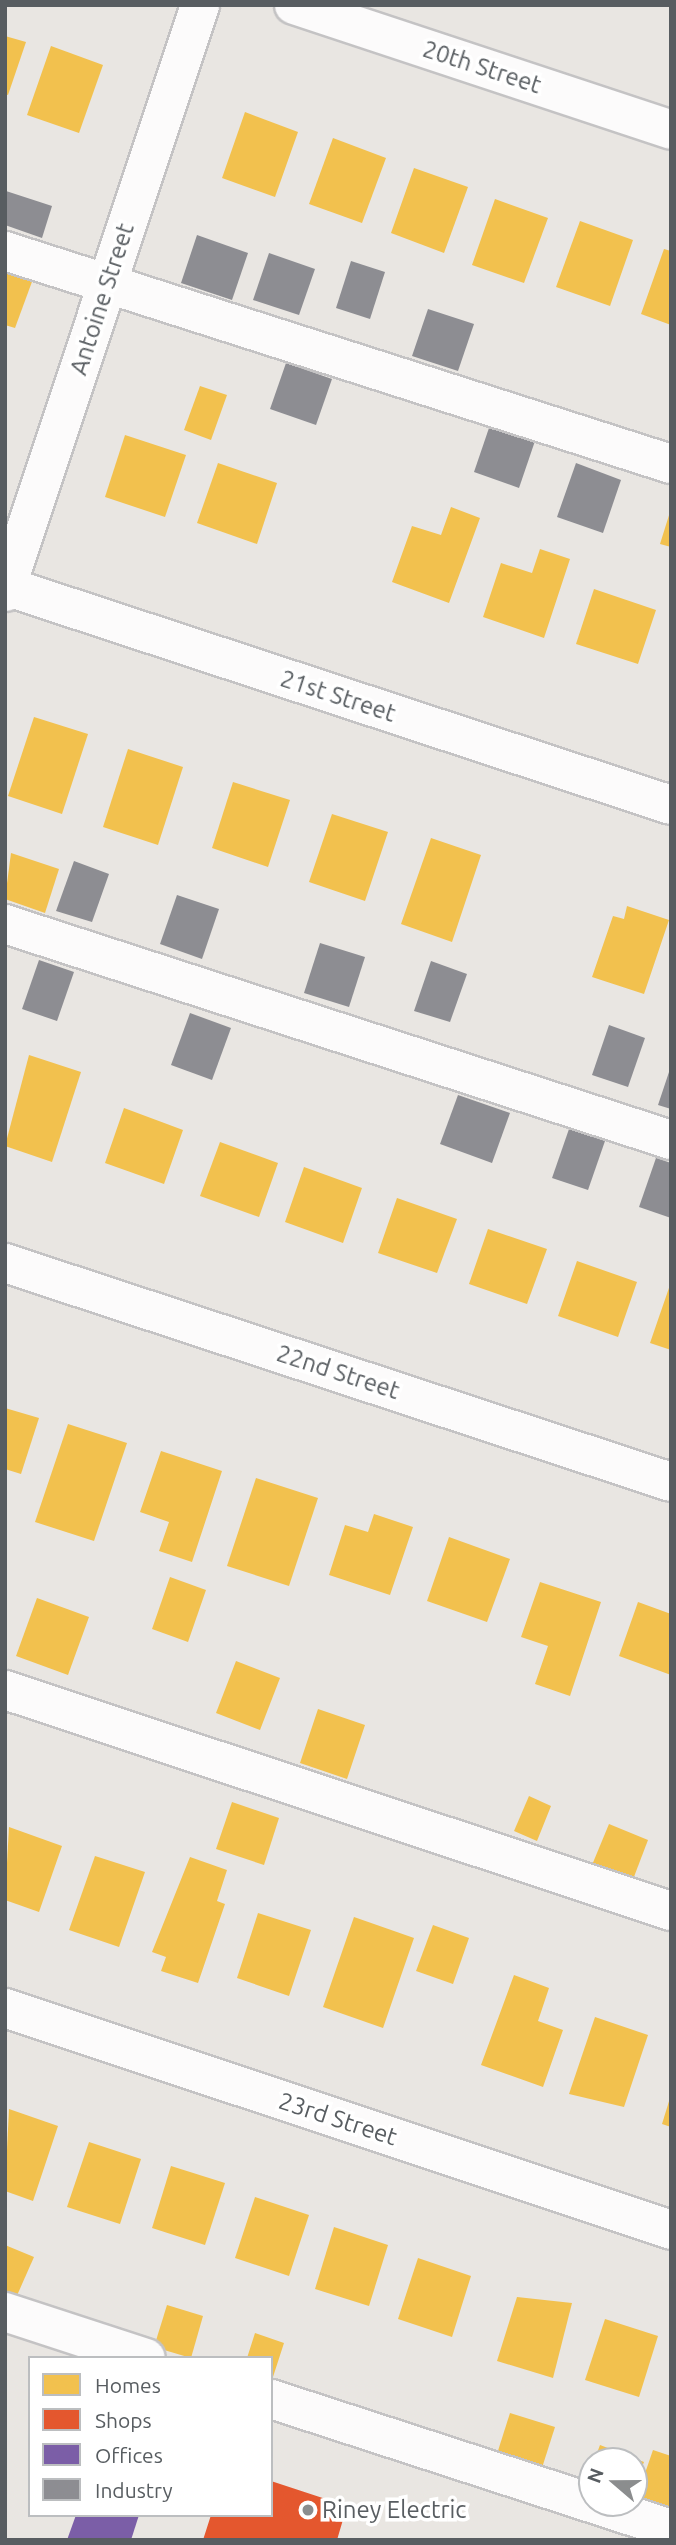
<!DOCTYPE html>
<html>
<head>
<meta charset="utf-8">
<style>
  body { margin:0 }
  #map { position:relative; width:676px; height:2545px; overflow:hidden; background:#e9e6e2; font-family:Ubuntu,sans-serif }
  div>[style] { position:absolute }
  .homes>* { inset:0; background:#f2c14e }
  .shops>* { inset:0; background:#e4572e }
  .offices>* { inset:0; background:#7b5ea7 }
  .industry>* { inset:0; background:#8d8d92 }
  .roads { filter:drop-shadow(2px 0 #c4c3c4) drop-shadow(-2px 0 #c4c3c4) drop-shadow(0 2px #c4c3c4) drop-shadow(0 -2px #c4c3c4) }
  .minor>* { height:38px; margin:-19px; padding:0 19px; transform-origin:19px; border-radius:19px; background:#fcfbfb }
  .dots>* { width:19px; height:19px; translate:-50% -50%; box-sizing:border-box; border:4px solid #fff; border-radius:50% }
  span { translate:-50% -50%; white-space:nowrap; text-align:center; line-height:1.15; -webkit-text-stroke:7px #fff; paint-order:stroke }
  .street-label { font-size:24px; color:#585d61 }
  .poi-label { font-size:24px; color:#585d61 }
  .left { translate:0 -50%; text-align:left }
  .frame { position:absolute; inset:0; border:7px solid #585d61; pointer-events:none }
  .legend { position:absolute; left:28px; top:2356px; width:245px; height:161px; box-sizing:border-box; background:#fff; border:2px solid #bcbec0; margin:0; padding:9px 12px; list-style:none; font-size:21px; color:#585d61 }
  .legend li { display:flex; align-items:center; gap:14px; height:35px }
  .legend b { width:35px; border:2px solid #bcbec0 }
  .north { position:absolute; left:578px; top:2447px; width:70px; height:70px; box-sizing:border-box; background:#fff; border:2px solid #bcbec0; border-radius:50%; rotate:290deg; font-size:19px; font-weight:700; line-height:28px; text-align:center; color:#585d61 }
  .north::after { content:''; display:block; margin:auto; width:24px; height:32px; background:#8b8d8e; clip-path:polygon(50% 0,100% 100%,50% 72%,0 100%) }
</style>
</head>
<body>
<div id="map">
  <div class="homes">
    <i style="clip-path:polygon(5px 36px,26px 42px,8px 95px,5px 94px)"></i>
    <i style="clip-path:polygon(51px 46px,103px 65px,79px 133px,27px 115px)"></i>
    <i style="clip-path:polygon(245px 112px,298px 132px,275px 197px,222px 178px)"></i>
    <i style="clip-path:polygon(333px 138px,386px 158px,362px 223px,309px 204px)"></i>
    <i style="clip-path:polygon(414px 168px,468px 187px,444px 253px,391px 233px)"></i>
    <i style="clip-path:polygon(495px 199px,548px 218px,524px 283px,472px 265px)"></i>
    <i style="clip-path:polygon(580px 221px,633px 240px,610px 306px,556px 287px)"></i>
    <i style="clip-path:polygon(664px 249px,671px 251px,671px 325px,641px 314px)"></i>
    <i style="clip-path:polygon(5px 269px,33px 279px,15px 328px,5px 325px)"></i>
    <i style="clip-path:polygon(200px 386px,227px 395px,211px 440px,184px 430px)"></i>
    <i style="clip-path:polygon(125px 435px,186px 455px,165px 517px,105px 497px)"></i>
    <i style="clip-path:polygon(218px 463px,277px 483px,257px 544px,197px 523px)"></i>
    <i style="clip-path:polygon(451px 507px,480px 518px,449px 603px,392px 582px,412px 526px,441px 535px)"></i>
    <i style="clip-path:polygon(670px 512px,671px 512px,671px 547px,660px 544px)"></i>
    <i style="clip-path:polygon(540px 549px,570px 559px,544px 638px,483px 617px,501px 563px,532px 573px)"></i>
    <i style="clip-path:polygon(594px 589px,656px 610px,638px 664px,576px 644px)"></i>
    <i style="clip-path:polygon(34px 717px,88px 734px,62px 814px,8px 796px)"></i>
    <i style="clip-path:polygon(128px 749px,183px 767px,158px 845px,103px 827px)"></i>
    <i style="clip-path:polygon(233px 782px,290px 800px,268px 867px,212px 848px)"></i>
    <i style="clip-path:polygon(332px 814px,388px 832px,365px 901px,309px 882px)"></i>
    <i style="clip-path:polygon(431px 838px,481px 855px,452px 942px,401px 924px)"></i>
    <i style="clip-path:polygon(11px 853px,59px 869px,45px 913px,5px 899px)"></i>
    <i style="clip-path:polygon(627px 906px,669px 920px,644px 994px,592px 977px,613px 916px,624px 919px)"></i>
    <i style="clip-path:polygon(29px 1055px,81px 1072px,52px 1162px,5px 1146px)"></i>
    <i style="clip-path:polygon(124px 1108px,183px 1130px,164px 1184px,105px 1163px)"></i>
    <i style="clip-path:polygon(220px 1142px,278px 1163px,259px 1217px,200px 1196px)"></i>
    <i style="clip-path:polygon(304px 1167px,362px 1188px,343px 1243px,285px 1222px)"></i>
    <i style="clip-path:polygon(397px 1198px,457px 1219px,437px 1273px,378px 1253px)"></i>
    <i style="clip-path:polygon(488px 1229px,547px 1249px,527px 1304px,469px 1284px)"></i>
    <i style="clip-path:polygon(577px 1261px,637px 1282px,618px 1337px,558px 1316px)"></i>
    <i style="clip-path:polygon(670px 1285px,671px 1285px,671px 1350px,650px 1343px)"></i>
    <i style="clip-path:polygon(5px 1408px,39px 1418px,21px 1474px,5px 1469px)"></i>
    <i style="clip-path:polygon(68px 1424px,127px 1443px,94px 1541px,35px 1522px)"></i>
    <i style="clip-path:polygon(161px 1451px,222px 1471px,192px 1562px,159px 1551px,169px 1522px,140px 1512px)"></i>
    <i style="clip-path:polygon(256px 1478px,318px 1498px,289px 1586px,227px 1566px)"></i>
    <i style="clip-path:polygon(374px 1514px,413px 1527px,390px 1595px,329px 1575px,345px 1525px,368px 1532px)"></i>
    <i style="clip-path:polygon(449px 1537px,510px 1559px,487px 1622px,427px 1601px)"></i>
    <i style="clip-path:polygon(170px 1577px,206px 1590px,188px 1642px,152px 1629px)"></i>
    <i style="clip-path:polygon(540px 1582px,601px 1602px,570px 1696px,535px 1684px,548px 1646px,521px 1637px)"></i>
    <i style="clip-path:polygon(37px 1598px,89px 1617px,68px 1675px,16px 1656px)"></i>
    <i style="clip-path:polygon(638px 1602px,671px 1614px,671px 1675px,619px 1656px)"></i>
    <i style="clip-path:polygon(236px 1661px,280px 1678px,260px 1730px,216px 1713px)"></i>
    <i style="clip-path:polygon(318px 1709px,365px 1725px,347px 1779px,300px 1763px)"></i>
    <i style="clip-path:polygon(529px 1796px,551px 1806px,537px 1841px,514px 1831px)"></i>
    <i style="clip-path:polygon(232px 1802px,279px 1818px,264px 1865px,216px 1849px)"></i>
    <i style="clip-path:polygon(609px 1824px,648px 1840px,632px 1882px,592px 1865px)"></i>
    <i style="clip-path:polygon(9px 1827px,62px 1846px,39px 1912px,5px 1900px)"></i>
    <i style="clip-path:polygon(95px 1856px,145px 1872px,119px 1947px,69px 1930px)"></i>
    <i style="clip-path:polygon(190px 1857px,227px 1870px,217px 1901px,225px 1904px,198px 1983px,161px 1971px,166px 1957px,152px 1952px)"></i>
    <i style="clip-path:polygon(258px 1913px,311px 1930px,289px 1996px,237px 1978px)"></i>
    <i style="clip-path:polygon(354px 1917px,414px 1938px,383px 2028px,323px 2007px)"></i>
    <i style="clip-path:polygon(433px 1925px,469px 1938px,453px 1984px,416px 1971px)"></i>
    <i style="clip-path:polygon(514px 1975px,549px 1988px,538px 2021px,563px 2030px,543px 2087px,481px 2065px)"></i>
    <i style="clip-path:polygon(595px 2017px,648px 2035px,624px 2107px,569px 2094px)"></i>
    <i style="clip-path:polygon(670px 2098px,671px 2098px,671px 2127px,662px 2124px)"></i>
    <i style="clip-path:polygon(9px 2109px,58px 2126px,33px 2201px,5px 2191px)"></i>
    <i style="clip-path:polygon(89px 2142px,141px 2159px,120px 2224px,67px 2207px)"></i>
    <i style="clip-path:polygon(171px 2166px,225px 2183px,205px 2245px,152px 2228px)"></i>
    <i style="clip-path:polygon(255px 2197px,309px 2215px,289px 2276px,235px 2258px)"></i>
    <i style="clip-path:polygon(334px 2227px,388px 2245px,369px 2306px,315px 2289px)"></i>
    <i style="clip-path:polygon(5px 2245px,34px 2257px,15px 2300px,5px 2296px)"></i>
    <i style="clip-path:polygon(418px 2258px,471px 2276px,452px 2337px,398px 2319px)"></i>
    <i style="clip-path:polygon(517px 2297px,572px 2303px,553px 2378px,497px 2361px)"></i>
    <i style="clip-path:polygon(167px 2305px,203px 2316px,191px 2358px,154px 2347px)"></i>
    <i style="clip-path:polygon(605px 2319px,658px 2336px,639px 2397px,585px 2380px)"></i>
    <i style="clip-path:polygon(255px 2333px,284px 2343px,272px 2380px,271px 2358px,247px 2358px)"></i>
    <i style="clip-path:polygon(510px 2413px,555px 2427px,541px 2471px,496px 2457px)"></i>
    <i style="clip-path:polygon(600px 2445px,644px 2462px,634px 2487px,634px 2461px,594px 2461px)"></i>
    <i style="clip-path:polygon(653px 2450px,671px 2456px,671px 2517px,634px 2505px)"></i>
  </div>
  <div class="shops">
    <i style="clip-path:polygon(271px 2481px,347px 2506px,337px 2540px,203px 2540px,211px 2515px,271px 2515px)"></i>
  </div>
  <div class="offices">
    <i style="clip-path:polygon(76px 2515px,139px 2515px,131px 2540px,67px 2540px)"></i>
  </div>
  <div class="industry">
    <i style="clip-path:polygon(6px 191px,52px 206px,42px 238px,5px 225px)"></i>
    <i style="clip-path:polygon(197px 235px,248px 253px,232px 300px,181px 283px)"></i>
    <i style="clip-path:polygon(269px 253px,315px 269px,299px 315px,253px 300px)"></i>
    <i style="clip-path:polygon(351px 261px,385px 272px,370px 319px,336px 308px)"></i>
    <i style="clip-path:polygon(428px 309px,474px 324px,458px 371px,412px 356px)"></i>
    <i style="clip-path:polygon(286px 363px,332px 379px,316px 425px,270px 409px)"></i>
    <i style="clip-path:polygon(490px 425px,535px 441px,519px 488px,474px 472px)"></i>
    <i style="clip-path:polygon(576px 463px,621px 480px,603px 533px,557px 517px)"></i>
    <i style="clip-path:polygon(74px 861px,109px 874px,92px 922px,56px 911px)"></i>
    <i style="clip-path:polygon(177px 895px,219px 909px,202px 959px,160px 944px)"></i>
    <i style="clip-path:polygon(320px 943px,365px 957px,349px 1007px,304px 993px)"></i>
    <i style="clip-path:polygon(39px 960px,74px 972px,57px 1021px,22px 1009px)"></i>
    <i style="clip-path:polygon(431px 961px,467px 974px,450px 1022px,414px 1011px)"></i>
    <i style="clip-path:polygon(190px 1013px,231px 1028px,212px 1080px,171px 1065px)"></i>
    <i style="clip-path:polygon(609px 1025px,645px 1038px,628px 1087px,592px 1075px)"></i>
    <i style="clip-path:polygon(670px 1069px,671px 1069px,671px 1109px,658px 1105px)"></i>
    <i style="clip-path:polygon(458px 1095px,510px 1113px,492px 1163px,440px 1144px)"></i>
    <i style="clip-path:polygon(569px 1129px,605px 1141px,588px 1190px,552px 1178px)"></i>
    <i style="clip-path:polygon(656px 1158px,671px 1163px,671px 1218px,639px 1207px)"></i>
  </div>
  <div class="roads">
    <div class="minor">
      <i style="left:294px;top:5px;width:397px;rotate:18.3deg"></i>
      <i style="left:5px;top:251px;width:699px;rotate:17.74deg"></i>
      <i style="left:5px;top:586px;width:701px;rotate:18.2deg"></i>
      <i style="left:5px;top:592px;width:619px;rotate:-71.62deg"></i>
      <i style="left:5px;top:924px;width:700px;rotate:17.97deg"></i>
      <i style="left:5px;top:1263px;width:701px;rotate:18.2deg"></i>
      <i style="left:5px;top:1690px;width:702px;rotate:18.36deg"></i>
      <i style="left:5px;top:2008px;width:702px;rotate:18.43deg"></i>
      <i style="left:5px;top:2312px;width:148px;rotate:18.1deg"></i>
      <i style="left:271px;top:2399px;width:421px;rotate:18deg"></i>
    </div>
  </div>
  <div class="dots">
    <i style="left:308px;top:2510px;background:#8b8d8e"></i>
  </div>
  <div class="street-label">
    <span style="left:482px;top:67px;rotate:18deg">20th Street</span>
    <span style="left:102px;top:299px;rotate:-72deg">Antoine Street</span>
    <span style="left:338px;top:696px;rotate:18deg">21st Street</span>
    <span style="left:338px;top:1372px;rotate:18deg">22nd Street</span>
    <span style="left:338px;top:2119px;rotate:18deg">23rd Street</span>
  </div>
  <div class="poi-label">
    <span class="left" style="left:322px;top:2510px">Riney Electric</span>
  </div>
  <div class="frame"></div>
  <ul class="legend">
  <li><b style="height:19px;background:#f2c14e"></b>Homes</li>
  <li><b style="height:19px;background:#e4572e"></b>Shops</li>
  <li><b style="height:19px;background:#7b5ea7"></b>Offices</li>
  <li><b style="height:19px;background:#8d8d92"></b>Industry</li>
  </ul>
  <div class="north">N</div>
</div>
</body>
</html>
